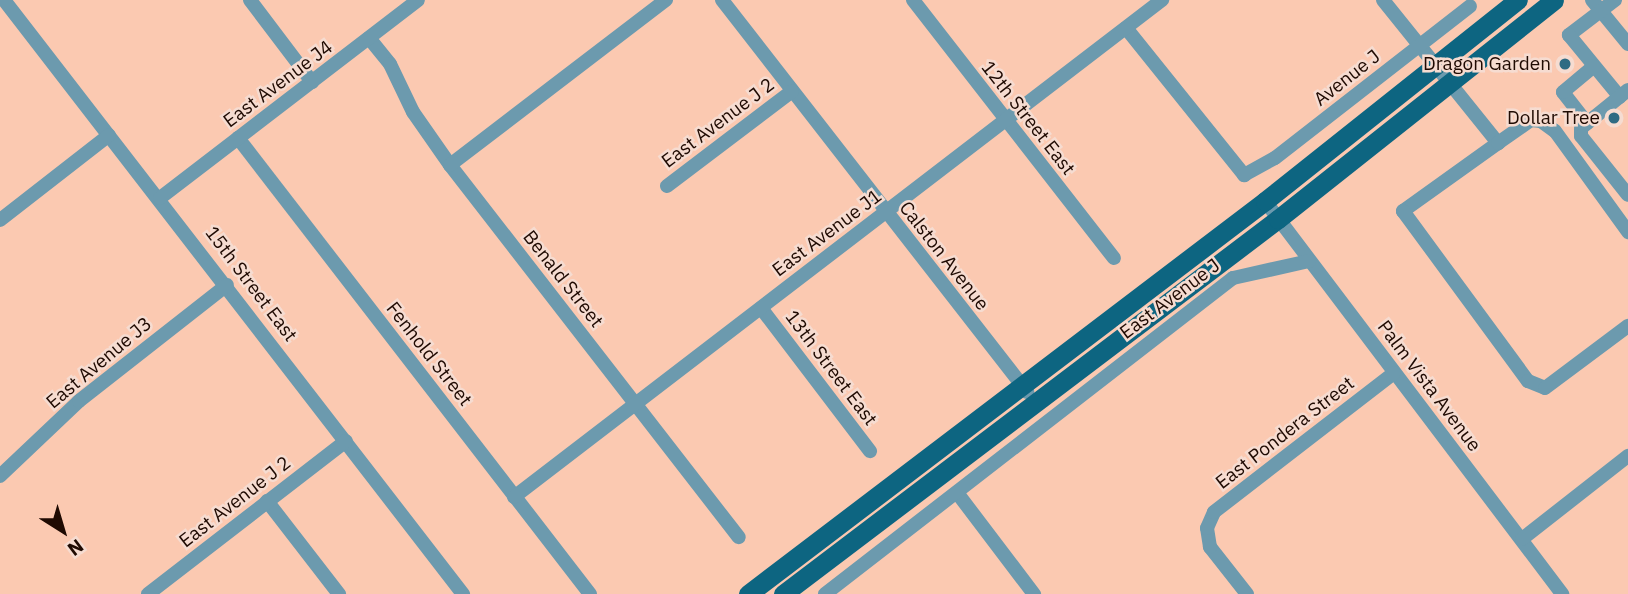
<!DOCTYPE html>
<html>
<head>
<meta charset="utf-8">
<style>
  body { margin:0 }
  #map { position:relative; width:1628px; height:594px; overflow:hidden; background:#fbc9b1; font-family:"IBM Plex Sans",sans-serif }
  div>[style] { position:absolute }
  .minor>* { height:14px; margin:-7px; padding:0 7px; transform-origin:7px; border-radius:7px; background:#6c9aae }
  .major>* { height:19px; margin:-9.5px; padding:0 9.5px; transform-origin:9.5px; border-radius:9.5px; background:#0d6581 }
  .dots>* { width:19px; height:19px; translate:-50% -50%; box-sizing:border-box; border:4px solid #f6dcd1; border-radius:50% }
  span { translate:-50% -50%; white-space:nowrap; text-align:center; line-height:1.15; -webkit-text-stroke:5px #f6dcd1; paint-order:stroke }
  .poi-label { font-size:19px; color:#1f0a02 }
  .right { translate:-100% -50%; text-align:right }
  .street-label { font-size:19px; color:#1f0a02 }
  .north { position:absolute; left:28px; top:496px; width:70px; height:70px; -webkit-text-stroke:5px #f6dcd1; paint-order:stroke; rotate:143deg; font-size:19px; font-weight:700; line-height:28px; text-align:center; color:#1f0a02 }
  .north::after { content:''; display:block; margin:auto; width:24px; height:32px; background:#1f0a02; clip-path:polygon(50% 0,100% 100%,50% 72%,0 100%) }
</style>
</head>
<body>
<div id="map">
  <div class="minor">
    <i style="left:4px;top:0;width:751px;rotate:52.31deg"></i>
    <i style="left:250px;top:0;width:103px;rotate:52.9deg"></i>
    <i style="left:722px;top:0;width:497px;rotate:52.1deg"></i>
    <i style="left:913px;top:0;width:327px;rotate:52.1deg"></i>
    <i style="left:1383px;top:0;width:184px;rotate:51.2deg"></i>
    <i style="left:1498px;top:143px;width:117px;rotate:144.4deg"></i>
    <i style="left:1403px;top:211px;width:211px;rotate:53.7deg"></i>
    <i style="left:1528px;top:381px;width:18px;rotate:22deg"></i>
    <i style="left:1545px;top:388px;width:104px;rotate:-36.8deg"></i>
    <i style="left:1592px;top:0;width:57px;rotate:50.7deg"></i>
    <i style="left:1615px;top:0;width:58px;rotate:142.7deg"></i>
    <i style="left:1569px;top:35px;width:80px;rotate:50.6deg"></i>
    <i style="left:1126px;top:28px;width:189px;rotate:51.2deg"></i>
    <i style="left:1244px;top:175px;width:35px;rotate:-29deg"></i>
    <i style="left:1275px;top:158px;width:247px;rotate:-37.9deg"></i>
    <i style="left:369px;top:38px;width:33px;rotate:51deg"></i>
    <i style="left:390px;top:64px;width:53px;rotate:64.4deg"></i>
    <i style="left:413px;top:112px;width:65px;rotate:55.1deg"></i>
    <i style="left:450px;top:165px;width:471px;rotate:52.2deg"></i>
    <i style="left:1628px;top:90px;width:60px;rotate:141deg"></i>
    <i style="left:1581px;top:128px;width:8px;rotate:90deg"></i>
    <i style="left:1581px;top:136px;width:75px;rotate:51.5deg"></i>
    <i style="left:1587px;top:123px;width:39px;rotate:-128deg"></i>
    <i style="left:1563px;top:92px;width:40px;rotate:-40deg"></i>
    <i style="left:238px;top:138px;width:576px;rotate:52.33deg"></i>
    <i style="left:1498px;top:143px;width:40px;rotate:-34.9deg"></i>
    <i style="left:1531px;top:120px;width:10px;rotate:6deg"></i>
    <i style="left:1541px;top:121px;width:17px;rotate:36deg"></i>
    <i style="left:1555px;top:131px;width:125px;rotate:54.1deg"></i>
    <i style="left:450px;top:165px;width:272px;rotate:-37.4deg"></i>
    <i style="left:667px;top:186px;width:157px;rotate:-37.2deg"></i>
    <i style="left:160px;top:198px;width:325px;rotate:-37.5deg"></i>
    <i style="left:1265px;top:201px;width:493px;rotate:52.9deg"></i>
    <i style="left:0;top:220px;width:138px;rotate:-37.9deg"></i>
    <i style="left:761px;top:308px;width:180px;rotate:52.7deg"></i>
    <i style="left:0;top:476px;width:109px;rotate:-43.5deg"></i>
    <i style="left:79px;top:401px;width:188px;rotate:-38.1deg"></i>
    <i style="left:958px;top:494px;width:126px;rotate:52.8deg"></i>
    <i style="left:514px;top:497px;width:817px;rotate:-37.49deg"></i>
    <i style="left:267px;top:501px;width:118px;rotate:52.3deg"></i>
    <i style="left:1522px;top:539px;width:135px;rotate:-38.1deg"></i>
    <i style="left:148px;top:594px;width:250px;rotate:-37.7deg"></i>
    <i style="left:825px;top:594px;width:516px;rotate:-37.76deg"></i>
    <i style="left:1233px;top:278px;width:78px;rotate:-12.6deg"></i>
    <i style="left:1247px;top:594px;width:60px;rotate:-128.2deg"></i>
    <i style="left:1210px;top:547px;width:19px;rotate:-99deg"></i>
    <i style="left:1207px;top:528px;width:17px;rotate:-66deg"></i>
    <i style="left:1214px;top:512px;width:227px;rotate:-37.7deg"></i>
  </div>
  <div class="major">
    <i style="left:748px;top:594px;width:649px;rotate:-37.24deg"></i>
    <i style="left:1265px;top:201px;width:323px;rotate:-38.5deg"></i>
    <i style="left:783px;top:594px;width:621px;rotate:-37.15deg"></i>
    <i style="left:1278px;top:219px;width:352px;rotate:-38.4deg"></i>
  </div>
  <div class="dots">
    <i style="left:1565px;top:64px;background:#2f6b83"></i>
    <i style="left:1614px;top:118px;background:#2f6b83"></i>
  </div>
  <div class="poi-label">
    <span class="right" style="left:1551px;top:64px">Dragon Garden</span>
    <span class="right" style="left:1600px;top:118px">Dollar Tree</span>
  </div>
  <div class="street-label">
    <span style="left:1347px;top:78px;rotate:-38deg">Avenue J</span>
    <span style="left:278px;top:84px;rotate:-37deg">East Avenue J4</span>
    <span style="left:1028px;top:118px;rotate:52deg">12th Street East</span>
    <span style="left:718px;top:123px;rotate:-37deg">East Avenue J 2</span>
    <span style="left:827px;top:233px;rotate:-37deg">East Avenue J1</span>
    <span style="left:944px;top:256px;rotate:52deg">Calston Avenue</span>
    <span style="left:563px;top:279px;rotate:52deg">Benald Street</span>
    <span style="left:251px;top:284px;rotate:53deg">15th Street East</span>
    <span style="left:1170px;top:299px;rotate:-37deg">East Avenue J</span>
    <span style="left:429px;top:354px;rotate:52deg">Fenhold Street</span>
    <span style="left:99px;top:363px;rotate:-40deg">East Avenue J3</span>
    <span style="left:831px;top:368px;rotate:53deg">13th Street East</span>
    <span style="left:1429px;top:386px;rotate:53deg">Palm Vista Avenue</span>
    <span style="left:1285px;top:433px;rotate:-38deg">East Pondera Street</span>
    <span style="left:235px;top:502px;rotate:-38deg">East Avenue J 2</span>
  </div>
  <div class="north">N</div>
</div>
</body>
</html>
